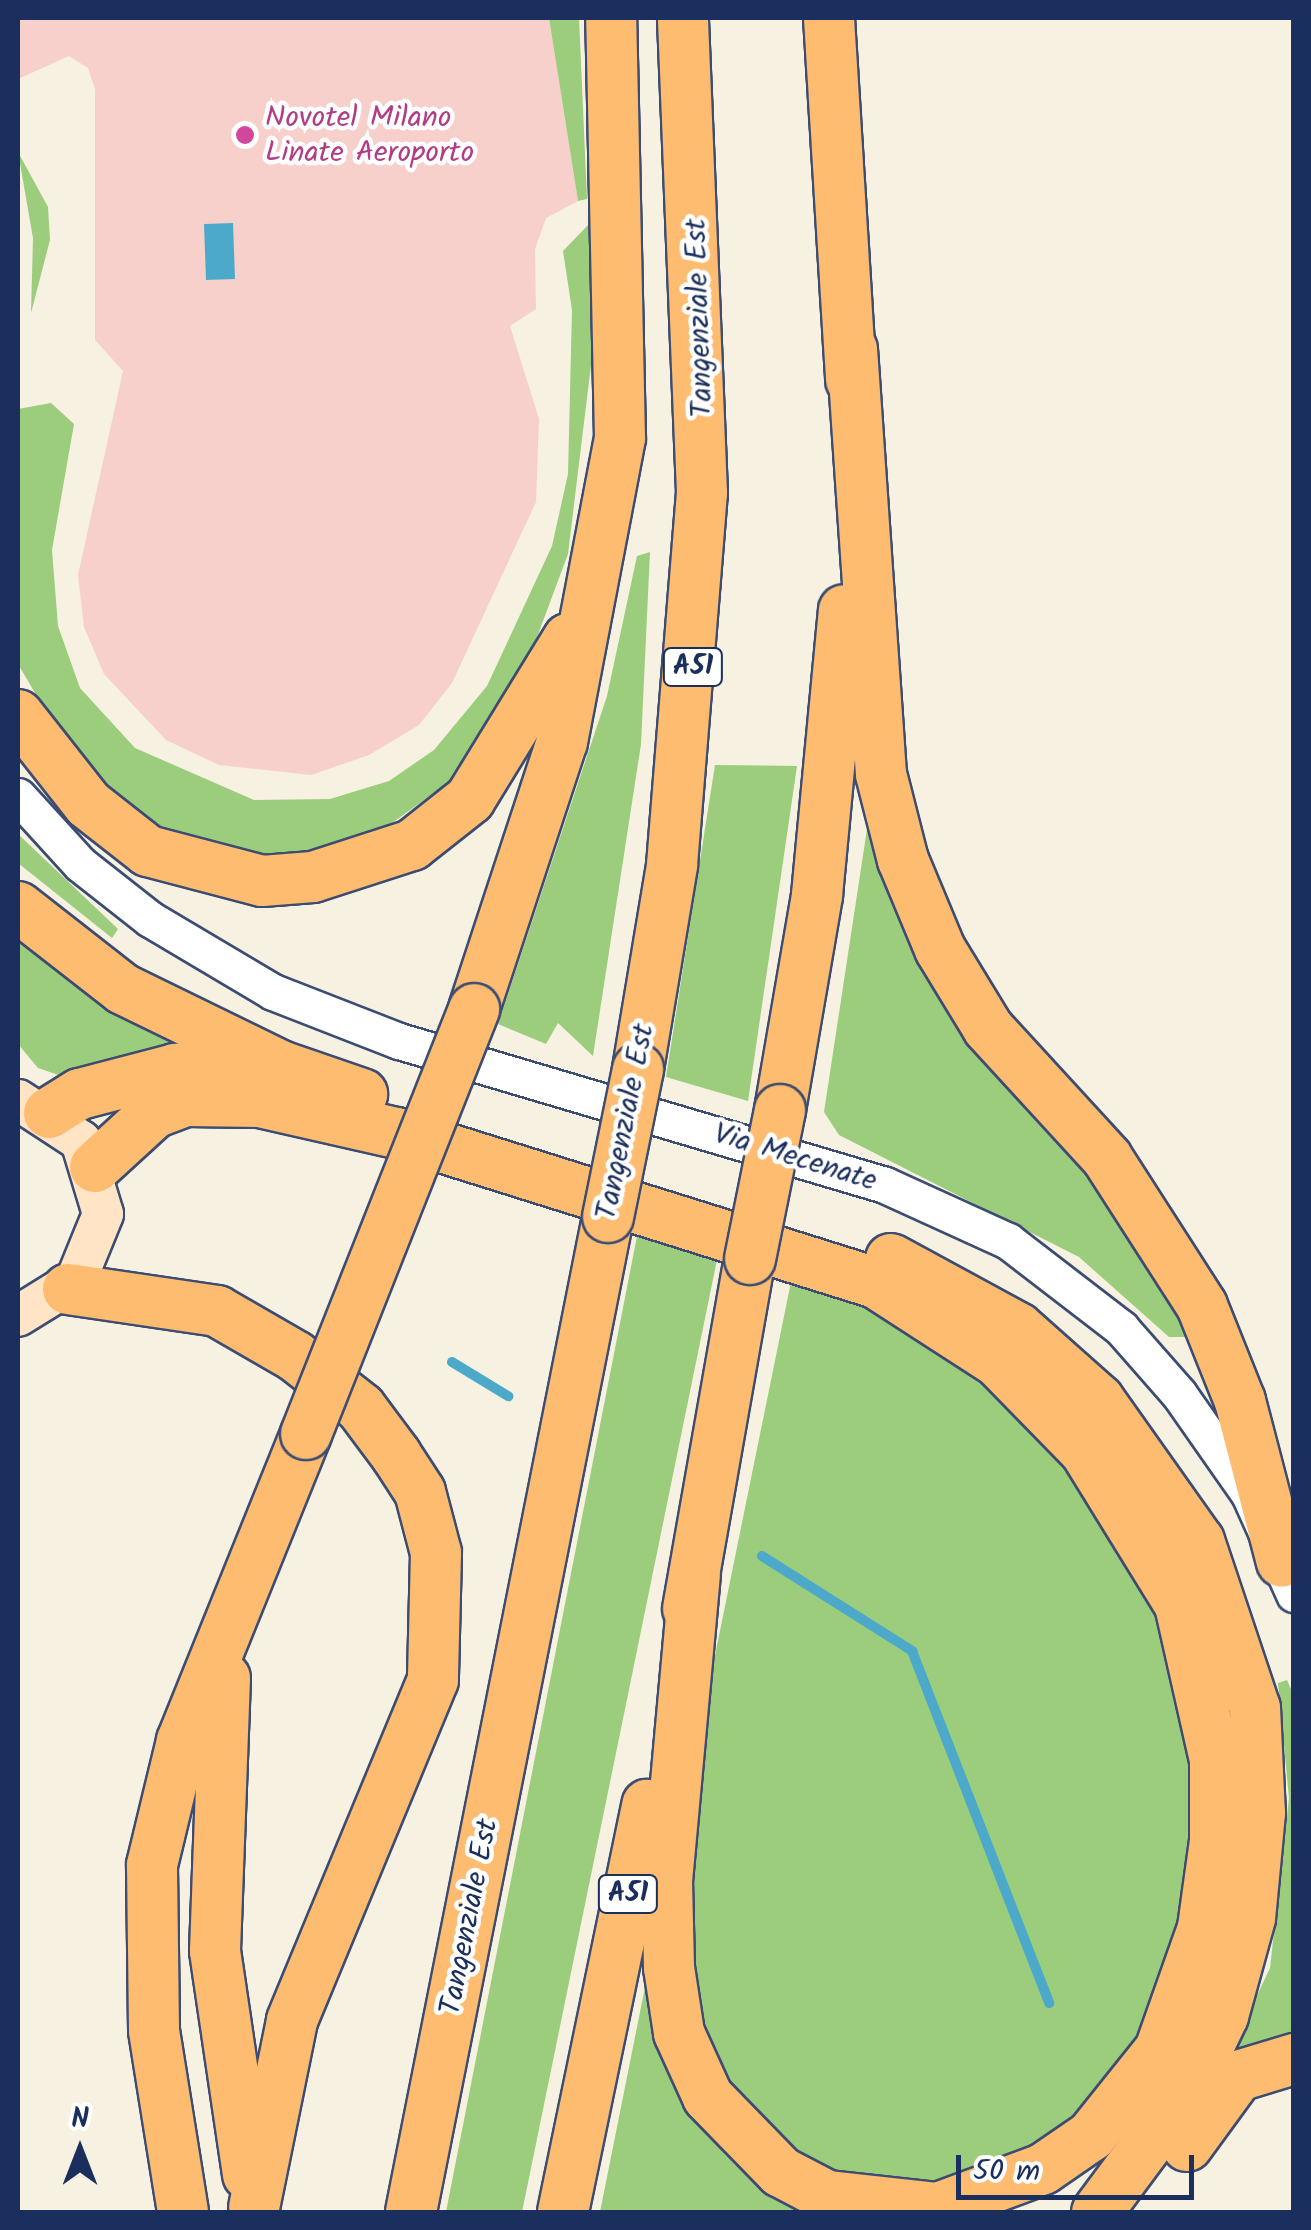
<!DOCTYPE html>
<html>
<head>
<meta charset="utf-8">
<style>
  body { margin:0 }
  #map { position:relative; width:1311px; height:2230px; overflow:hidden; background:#f6f1e1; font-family:Kalam,sans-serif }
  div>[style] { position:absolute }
  .built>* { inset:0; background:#f7d0cc }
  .green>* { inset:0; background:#9bcd7d }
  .water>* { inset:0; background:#4ca9ca }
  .stream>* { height:10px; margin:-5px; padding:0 5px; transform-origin:5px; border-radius:5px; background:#4ca9ca }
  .roads { filter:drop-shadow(2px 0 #3c4c72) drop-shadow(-2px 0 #3c4c72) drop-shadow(0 2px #3c4c72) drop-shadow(0 -2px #3c4c72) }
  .tertiary>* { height:35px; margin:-17.5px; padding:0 17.5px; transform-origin:17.5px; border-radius:17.5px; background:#fff }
  .secondary>* { height:40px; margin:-20px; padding:0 20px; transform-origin:20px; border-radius:20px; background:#ffe4c6 }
  .motorway>* { height:50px; margin:-25px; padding:0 25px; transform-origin:25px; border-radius:25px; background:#febc71 }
  .bridges { filter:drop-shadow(2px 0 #3c4c72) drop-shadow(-2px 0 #3c4c72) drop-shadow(0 2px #3c4c72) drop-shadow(0 -2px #3c4c72) }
  .motorway-bridge>* { height:50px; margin:-25px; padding:0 25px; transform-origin:25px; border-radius:25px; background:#febc71 }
  .dots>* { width:28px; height:28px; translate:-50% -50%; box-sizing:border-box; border:5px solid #fff; border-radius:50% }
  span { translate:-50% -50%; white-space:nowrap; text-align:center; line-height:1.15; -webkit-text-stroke:9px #fff; paint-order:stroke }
  .shield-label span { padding:2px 8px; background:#fff; border:2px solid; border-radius:8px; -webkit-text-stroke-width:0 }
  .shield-label { font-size:28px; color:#1b2f5e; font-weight:700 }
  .hotel-label { font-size:30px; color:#b23c85 }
  .left { translate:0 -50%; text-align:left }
  .street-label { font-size:30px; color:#1b2f5e }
  .frame { position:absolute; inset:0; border:20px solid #1b2f5e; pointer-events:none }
  .north { position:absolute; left:30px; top:2100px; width:100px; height:100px; -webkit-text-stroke:8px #fff; paint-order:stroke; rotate:0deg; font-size:28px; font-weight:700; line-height:40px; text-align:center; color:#1b2f5e }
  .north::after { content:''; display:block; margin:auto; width:35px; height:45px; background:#1b2f5e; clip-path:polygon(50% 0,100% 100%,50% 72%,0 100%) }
  .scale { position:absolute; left:956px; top:2155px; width:238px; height:45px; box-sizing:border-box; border:5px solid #1b2f5e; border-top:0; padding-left:12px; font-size:30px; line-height:35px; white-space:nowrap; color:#1b2f5e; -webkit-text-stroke:8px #fff; paint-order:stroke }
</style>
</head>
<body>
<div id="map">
  <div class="built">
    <i style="clip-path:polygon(18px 18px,549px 18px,578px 201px,546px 218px,535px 249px,536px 309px,510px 326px,539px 419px,536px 502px,452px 683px,419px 725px,369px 755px,311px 775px,219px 765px,166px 740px,104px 674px,84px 627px,78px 575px,123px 371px,95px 340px,95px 89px,88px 68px,69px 56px,18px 79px)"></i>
  </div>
  <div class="green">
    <i style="clip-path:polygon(549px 18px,579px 18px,587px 199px,578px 201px)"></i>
    <i style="clip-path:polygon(18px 152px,48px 207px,50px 240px,31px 313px,33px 238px)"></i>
    <i style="clip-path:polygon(590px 223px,600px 226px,596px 324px,568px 554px,524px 672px,460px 774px,374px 836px,287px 856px,212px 855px,147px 830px,88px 783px,18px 664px,18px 409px,51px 403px,74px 424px,52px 550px,58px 626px,80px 688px,135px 748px,254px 800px,330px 799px,389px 781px,434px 750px,487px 686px,552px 546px,568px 474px,572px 310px,563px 251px)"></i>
    <i style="clip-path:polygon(650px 552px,641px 744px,593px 1056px,558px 1023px,546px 1044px,498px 1024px,607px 696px,637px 556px)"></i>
    <i style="clip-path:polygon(715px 765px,797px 766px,748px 1101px,666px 1077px)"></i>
    <i style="clip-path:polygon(867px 829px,889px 879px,1196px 1337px,1169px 1337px,1079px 1257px,839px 1135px,824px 1112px)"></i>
    <i style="clip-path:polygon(18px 834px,118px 929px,112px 938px,18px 863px)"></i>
    <i style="clip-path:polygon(18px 931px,191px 1050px,76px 1081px,38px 1068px,18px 1044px)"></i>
    <i style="clip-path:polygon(639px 1226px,719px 1250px,522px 2212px,446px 2212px)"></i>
    <i style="clip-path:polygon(793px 1272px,842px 1284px,1018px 1399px,1129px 1538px,1191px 1701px,1197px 1825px,1165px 2002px,1103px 2110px,1025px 2160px,909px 2190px,808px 2170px,744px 2116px,695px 2028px,685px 1803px)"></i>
    <i style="clip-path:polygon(1287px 1680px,1294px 1696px,1293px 2044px,1220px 2073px,1270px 1968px,1289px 1798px,1278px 1683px)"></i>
    <i style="clip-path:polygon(649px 1967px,672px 2044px,835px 2212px,600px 2212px)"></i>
  </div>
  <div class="water">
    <i style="clip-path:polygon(233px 223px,235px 279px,206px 280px,204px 224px)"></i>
  </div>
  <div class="stream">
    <i style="left:452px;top:1362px;width:66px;rotate:31.3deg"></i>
    <i style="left:762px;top:1556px;width:178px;rotate:32.3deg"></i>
    <i style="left:912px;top:1651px;width:378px;rotate:68.7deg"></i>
  </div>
  <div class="roads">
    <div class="tertiary">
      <i style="left:18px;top:796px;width:92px;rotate:47.6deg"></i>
      <i style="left:80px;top:864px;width:89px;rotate:38.2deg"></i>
      <i style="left:150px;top:919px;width:143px;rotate:30.7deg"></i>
      <i style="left:273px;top:992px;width:135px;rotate:21.3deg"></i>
      <i style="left:399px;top:1041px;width:507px;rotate:16.5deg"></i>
      <i style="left:885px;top:1185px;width:135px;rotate:24.5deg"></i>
      <i style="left:1008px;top:1241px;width:143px;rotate:37.6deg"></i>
      <i style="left:1121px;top:1328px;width:88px;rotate:48.7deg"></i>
      <i style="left:1179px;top:1394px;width:122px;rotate:55deg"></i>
      <i style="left:1249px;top:1494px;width:110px;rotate:65.8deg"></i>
    </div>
    <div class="secondary">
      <i style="left:18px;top:1100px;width:75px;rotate:33.1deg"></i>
      <i style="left:81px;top:1141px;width:76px;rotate:73.2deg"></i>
      <i style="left:103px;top:1214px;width:71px;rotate:112.2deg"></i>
      <i style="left:76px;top:1280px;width:68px;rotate:148.2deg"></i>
    </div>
    <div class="motorway">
      <i style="left:829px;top:18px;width:363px;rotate:86.5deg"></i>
      <i style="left:852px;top:349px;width:426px;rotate:86.1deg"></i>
      <i style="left:881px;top:774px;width:89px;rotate:75.7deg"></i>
      <i style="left:903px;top:860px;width:96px;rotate:67.4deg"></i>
      <i style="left:940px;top:949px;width:92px;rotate:58.7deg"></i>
      <i style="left:988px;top:1028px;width:176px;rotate:47.5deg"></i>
      <i style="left:1107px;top:1158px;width:176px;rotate:57.3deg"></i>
      <i style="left:1202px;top:1306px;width:102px;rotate:68.2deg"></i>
      <i style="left:1240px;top:1401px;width:166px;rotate:75.4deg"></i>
      <i style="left:18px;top:715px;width:113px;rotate:51.8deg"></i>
      <i style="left:88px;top:804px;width:76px;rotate:38.1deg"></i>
      <i style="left:148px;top:851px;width:118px;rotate:14.7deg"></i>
      <i style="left:262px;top:881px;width:51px;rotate:-4.5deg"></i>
      <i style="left:313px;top:877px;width:104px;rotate:-17.9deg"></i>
      <i style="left:412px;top:845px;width:74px;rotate:-38.4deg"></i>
      <i style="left:470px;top:799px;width:188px;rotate:-58.5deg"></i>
      <i style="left:18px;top:907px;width:133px;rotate:38deg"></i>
      <i style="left:123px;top:989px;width:176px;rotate:26deg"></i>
      <i style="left:281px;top:1066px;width:86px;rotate:19.1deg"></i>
      <i style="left:474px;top:1009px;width:281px;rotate:-71.8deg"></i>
      <i style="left:562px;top:742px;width:309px;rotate:-79.2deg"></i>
      <i style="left:620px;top:438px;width:420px;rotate:-91.2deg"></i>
      <i style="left:638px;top:1069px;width:207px;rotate:-80.5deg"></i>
      <i style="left:672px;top:865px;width:373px;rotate:-85.4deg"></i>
      <i style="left:702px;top:493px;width:475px;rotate:-92.3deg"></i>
      <i style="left:780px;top:1110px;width:218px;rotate:-80.2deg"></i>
      <i style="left:817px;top:895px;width:286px;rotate:-84.6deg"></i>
      <i style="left:49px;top:1113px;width:36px;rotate:-32deg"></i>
      <i style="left:80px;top:1094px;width:98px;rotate:-14.7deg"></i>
      <i style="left:175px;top:1069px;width:61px;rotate:-4.7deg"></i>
      <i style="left:95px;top:1167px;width:80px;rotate:-42.5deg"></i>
      <i style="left:154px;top:1113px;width:34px;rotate:-21deg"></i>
      <i style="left:186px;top:1101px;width:74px;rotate:0.8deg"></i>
      <i style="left:260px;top:1102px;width:140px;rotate:12.8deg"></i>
      <i style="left:397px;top:1133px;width:502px;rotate:17.39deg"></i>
      <i style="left:876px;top:1283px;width:145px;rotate:32.9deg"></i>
      <i style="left:998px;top:1362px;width:124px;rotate:45.7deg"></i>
      <i style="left:1085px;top:1451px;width:181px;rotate:58.3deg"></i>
      <i style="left:1180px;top:1605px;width:159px;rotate:77.3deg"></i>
      <i style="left:1215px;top:1760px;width:81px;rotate:90deg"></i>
      <i style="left:1215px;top:1841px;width:88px;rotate:97.9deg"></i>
      <i style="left:1203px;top:1928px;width:129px;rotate:109.4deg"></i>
      <i style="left:1160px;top:2050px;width:110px;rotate:128.7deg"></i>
      <i style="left:1091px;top:2136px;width:58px;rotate:145.5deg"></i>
      <i style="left:1043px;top:2169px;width:112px;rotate:159.6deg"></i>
      <i style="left:938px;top:2208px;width:112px;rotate:-173.8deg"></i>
      <i style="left:827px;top:2196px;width:52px;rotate:-152.4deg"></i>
      <i style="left:781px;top:2172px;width:105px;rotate:-134.2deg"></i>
      <i style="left:708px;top:2097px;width:70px;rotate:-114.4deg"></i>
      <i style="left:679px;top:2033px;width:66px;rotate:-98.7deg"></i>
      <i style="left:669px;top:1968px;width:87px;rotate:-91.3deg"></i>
      <i style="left:667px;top:1881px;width:307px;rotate:-84.8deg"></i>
      <i style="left:891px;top:1259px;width:145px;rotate:28.5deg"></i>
      <i style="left:1018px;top:1328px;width:108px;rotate:41.6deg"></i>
      <i style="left:1099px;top:1400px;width:173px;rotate:54.7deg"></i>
      <i style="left:1199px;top:1541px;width:176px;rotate:71.5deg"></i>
      <i style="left:1255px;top:1708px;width:105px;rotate:87.3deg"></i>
      <i style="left:1260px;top:1813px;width:105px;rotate:95.4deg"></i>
      <i style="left:1250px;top:1918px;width:102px;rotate:105.4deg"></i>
      <i style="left:1223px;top:2016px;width:83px;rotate:115.6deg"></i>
      <i style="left:1187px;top:2091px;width:151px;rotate:126.6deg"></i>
      <i style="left:68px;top:1289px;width:151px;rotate:8.4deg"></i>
      <i style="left:217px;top:1311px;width:90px;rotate:30deg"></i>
      <i style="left:295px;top:1356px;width:84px;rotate:38.2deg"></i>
      <i style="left:361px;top:1408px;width:59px;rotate:53.3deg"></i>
      <i style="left:396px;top:1455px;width:44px;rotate:57deg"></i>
      <i style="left:420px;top:1492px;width:63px;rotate:75.3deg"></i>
      <i style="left:436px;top:1553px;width:127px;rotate:91.4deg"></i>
      <i style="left:433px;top:1680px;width:369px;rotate:112.5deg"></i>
      <i style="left:292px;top:2021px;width:190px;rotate:101.5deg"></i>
      <i style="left:688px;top:1609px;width:355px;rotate:-80deg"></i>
      <i style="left:225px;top:1678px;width:273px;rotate:92.1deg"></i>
      <i style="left:215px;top:1951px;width:226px;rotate:81.6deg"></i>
      <i style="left:1187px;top:2146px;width:87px;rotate:-53.9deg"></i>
      <i style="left:1238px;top:2076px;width:59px;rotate:-16.9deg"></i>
      <i style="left:183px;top:2212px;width:184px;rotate:-99.1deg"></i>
      <i style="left:154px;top:2030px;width:165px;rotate:-90.7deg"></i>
      <i style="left:152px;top:1865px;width:128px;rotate:-76.4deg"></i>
      <i style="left:182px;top:1741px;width:331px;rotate:-68deg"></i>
      <i style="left:411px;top:2212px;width:1014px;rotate:-78.8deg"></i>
      <i style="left:563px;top:2212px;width:416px;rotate:-78.3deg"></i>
    </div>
  </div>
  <div class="bridges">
    <div class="motorway-bridge">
      <i style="left:608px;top:1217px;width:151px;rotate:-78.5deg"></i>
      <i style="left:750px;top:1259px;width:152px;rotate:-78.6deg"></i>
      <i style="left:306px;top:1434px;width:457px;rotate:-68.4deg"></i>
    </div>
  </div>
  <div class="dots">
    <i style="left:245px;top:135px;background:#d1479c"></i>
  </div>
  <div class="shield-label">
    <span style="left:693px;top:667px">A51</span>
    <span style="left:628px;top:1894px">A51</span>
  </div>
  <div class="hotel-label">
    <span class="left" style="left:265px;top:135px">Novotel Milano<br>Linate Aeroporto</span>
  </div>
  <div class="street-label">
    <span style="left:700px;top:318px;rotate:-92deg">Tangenziale Est</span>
    <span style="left:626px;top:1122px;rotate:-79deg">Tangenziale Est</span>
    <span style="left:795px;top:1158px;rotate:17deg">Via Mecenate</span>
    <span style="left:470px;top:1917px;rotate:-79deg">Tangenziale Est</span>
  </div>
  <div class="frame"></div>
  <div class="north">N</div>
  <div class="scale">50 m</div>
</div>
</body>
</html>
